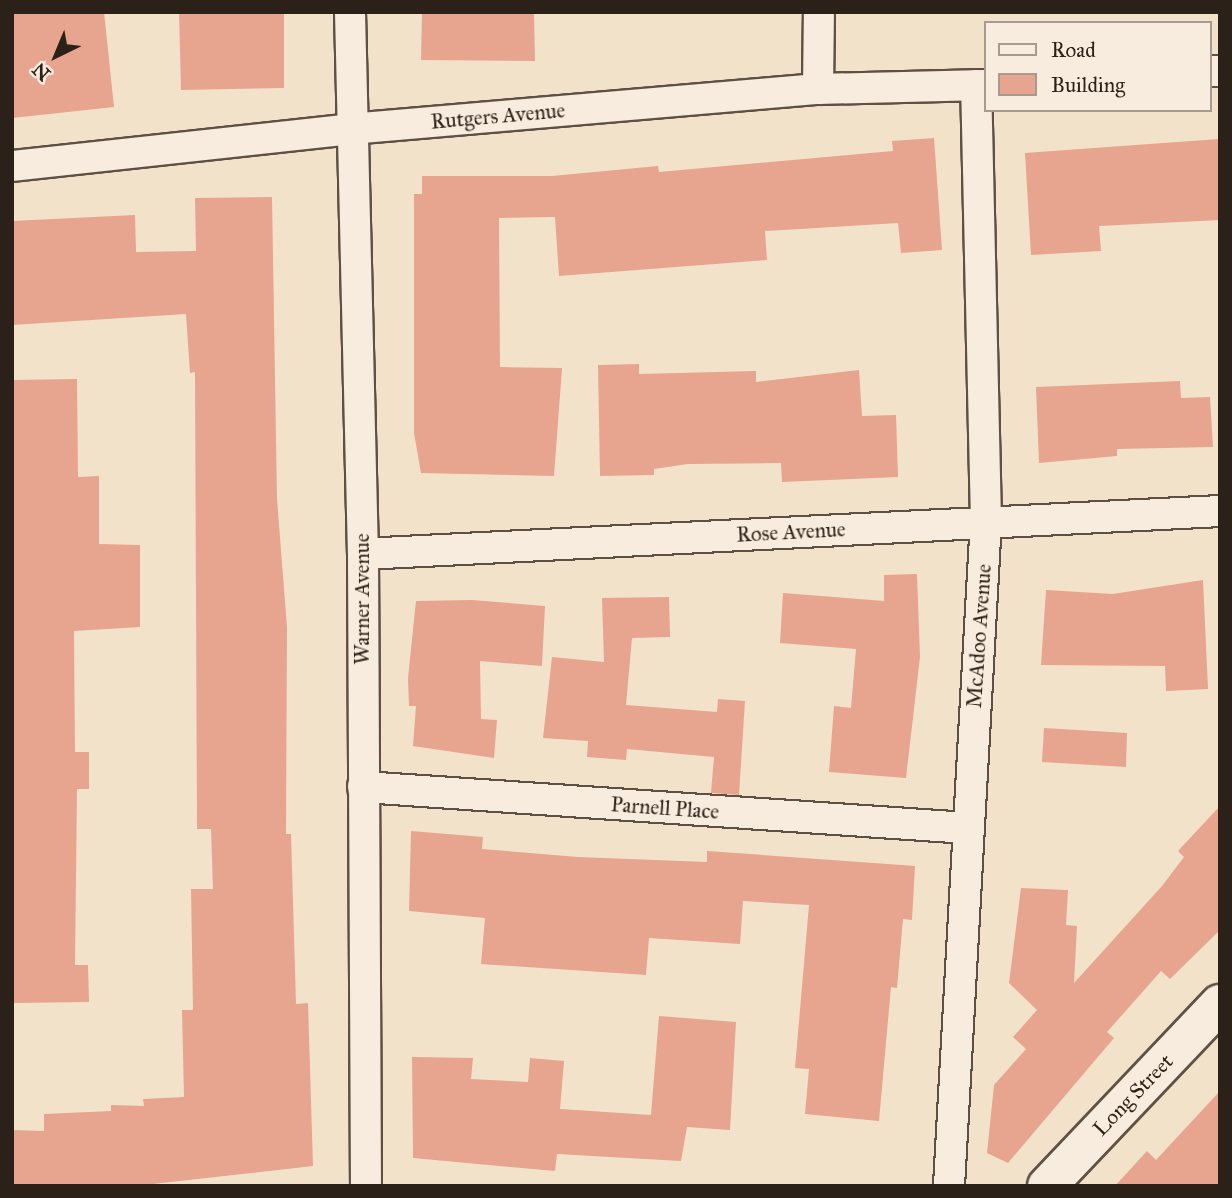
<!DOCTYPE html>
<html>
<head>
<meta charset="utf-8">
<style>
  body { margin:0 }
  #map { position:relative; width:1232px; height:1198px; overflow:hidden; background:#f2e2ca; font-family:"IM FELL Great Primer",serif }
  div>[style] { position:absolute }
  .building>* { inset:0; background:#e7a48e }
  .roads { filter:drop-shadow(2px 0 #5e5144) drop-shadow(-2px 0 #5e5144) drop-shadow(0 2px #5e5144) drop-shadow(0 -2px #5e5144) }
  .street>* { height:30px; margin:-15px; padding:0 15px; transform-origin:15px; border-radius:15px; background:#f7ecdd }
  .secondary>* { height:38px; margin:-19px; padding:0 19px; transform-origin:19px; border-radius:19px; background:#f7ecdd }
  span { translate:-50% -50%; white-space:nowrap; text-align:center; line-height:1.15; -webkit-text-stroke:5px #f7ecdd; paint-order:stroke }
  .street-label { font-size:21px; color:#2c2118 }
  .frame { position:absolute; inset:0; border:14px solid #2c2118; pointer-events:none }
  .legend { position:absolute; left:984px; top:21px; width:228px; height:91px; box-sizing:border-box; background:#f7ecdd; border:2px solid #a69b8e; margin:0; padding:9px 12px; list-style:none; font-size:21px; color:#2c2118 }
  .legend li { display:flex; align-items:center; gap:14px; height:35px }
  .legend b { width:35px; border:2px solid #a69b8e }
  .north { position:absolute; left:21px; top:21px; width:70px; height:70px; -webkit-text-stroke:5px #f7ecdd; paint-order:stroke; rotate:223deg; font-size:19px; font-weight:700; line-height:28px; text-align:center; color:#2c2118 }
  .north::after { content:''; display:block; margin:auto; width:24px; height:32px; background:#2c2118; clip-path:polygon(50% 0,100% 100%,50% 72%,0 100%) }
</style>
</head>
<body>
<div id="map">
  <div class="building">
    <i style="clip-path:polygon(12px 12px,104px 12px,114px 107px,12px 118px)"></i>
    <i style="clip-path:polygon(179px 12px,284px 13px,284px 88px,181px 90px)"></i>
    <i style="clip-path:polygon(422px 12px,534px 12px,535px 61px,421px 60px)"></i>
    <i style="clip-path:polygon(934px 138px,942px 250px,901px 253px,898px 223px,800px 229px,765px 231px,767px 260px,559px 276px,555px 217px,499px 218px,500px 367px,562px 368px,554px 476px,421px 473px,414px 433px,414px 194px,422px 194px,422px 176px,552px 176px,658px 166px,659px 172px,893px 151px,892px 141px)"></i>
    <i style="clip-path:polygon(1219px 139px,1220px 220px,1099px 226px,1101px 251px,1031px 255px,1025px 153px)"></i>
    <i style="clip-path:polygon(272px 197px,277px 499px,287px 627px,286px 834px,291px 834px,296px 1004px,308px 1003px,313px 1166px,135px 1186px,12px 1186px,12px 1130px,44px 1131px,44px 1114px,111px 1111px,111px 1105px,144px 1106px,143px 1099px,184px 1097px,182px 1010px,193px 1010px,191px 889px,213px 889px,211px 829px,197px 829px,195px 372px,190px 373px,186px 314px,12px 325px,12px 221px,135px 215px,136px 252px,196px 251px,195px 198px)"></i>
    <i style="clip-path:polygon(639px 364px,639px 374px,756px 371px,756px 382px,859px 370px,862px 416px,896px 415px,898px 477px,782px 482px,781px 463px,688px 464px,654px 469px,654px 475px,600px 476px,598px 365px)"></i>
    <i style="clip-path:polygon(77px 379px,78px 477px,99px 476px,99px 544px,140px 545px,140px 627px,74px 631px,75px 752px,89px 752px,89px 789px,77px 789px,75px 965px,88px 965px,89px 1002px,12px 1003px,12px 380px)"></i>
    <i style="clip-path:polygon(1180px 381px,1181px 398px,1210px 397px,1213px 447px,1117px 449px,1117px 456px,1039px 463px,1036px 387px)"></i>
    <i style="clip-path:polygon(917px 574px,920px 657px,906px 778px,829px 772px,834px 706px,851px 708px,856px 649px,780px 643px,783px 593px,884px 601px,884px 575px)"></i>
    <i style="clip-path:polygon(1203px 580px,1208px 689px,1166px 691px,1165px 666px,1041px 665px,1046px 590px,1113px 594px)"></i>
    <i style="clip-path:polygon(669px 597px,670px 637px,632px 638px,626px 705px,717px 712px,718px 699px,745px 701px,739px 795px,711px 793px,714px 757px,627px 749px,626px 760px,587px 757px,588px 741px,543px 738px,552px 657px,604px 662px,602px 598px)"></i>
    <i style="clip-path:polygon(472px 600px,545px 606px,542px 666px,480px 661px,481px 719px,497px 720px,494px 758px,413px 746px,416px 706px,409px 706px,408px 678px,416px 601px)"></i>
    <i style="clip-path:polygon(1044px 728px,1127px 733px,1126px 767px,1042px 762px)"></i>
    <i style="clip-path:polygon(1220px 806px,1220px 930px,1170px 979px,1161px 971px,1107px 1032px,1114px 1038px,1008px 1163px,987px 1153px,994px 1085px,1026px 1049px,1013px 1037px,1037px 1010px,1009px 983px,1021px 888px,1068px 890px,1066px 925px,1077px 926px,1074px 983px,1162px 886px,1184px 857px,1178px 851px)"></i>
    <i style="clip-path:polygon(411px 831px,483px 837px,482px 849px,578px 857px,707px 862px,707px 851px,915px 866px,912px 920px,903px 919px,897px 988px,891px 987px,879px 1121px,805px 1114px,809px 1069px,795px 1068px,809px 905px,743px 901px,740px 944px,649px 938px,646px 975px,481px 964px,485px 918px,409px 911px)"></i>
    <i style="clip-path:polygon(659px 1016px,736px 1022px,730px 1130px,687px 1127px,681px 1161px,557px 1154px,555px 1171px,413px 1158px,412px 1057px,473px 1058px,471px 1079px,528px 1082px,530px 1058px,564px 1061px,560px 1109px,651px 1115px)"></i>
    <i style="clip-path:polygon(1220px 1091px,1220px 1186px,1115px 1186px,1147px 1151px,1156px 1160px)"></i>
  </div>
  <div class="roads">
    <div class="street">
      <i style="left:350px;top:12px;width:542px;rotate:88.63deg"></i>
      <i style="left:363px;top:554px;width:632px;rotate:89.73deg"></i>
      <i style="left:1209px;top:71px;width:11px"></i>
      <i style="left:818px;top:89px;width:77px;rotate:-89.3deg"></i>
      <i style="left:12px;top:166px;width:340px;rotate:-6.2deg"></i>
      <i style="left:350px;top:129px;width:470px;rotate:-4.9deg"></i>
      <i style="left:818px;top:89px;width:167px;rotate:-1.4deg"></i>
      <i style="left:363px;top:554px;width:858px;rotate:-2.87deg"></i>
      <i style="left:363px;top:787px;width:605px;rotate:3.88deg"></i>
      <i style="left:949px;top:1186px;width:666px;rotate:-86.82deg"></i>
      <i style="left:986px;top:521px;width:436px;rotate:-91.3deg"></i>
    </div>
    <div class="secondary">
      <i style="left:1047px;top:1186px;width:251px;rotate:-46.5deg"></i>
    </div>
  </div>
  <div class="street-label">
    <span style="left:498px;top:116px;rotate:-5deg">Rutgers Avenue</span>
    <span style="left:791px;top:532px;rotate:-3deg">Rose Avenue</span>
    <span style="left:362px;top:599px;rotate:-90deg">Warner Avenue</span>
    <span style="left:979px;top:636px;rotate:-86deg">McAdoo Avenue</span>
    <span style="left:665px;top:808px;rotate:4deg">Parnell Place</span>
    <span style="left:1133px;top:1095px;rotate:-46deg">Long Street</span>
  </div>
  <div class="frame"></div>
  <ul class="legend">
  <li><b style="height:9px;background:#f7ecdd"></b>Road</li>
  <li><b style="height:19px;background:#e7a48e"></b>Building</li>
  </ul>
  <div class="north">N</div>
</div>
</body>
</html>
